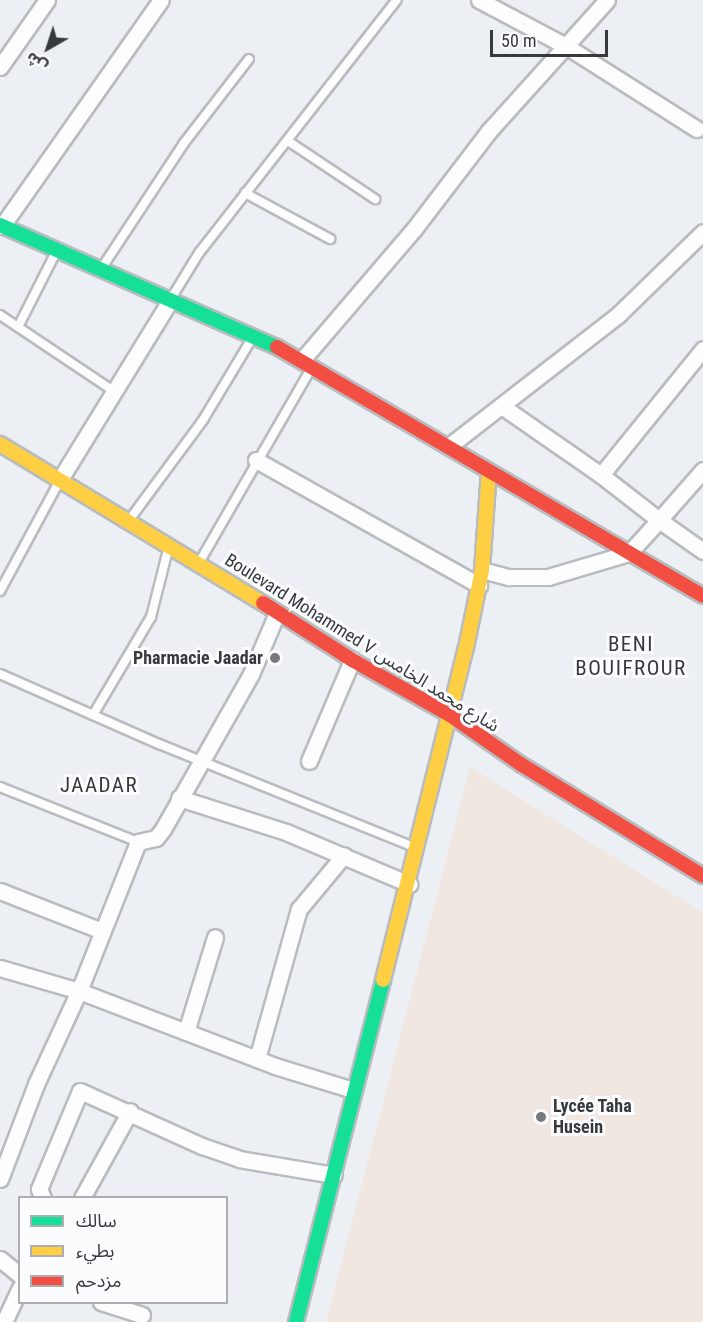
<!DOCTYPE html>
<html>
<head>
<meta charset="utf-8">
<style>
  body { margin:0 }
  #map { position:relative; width:703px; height:1322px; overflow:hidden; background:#ecf0f4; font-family:"Roboto Condensed","Noto Sans Arabic",sans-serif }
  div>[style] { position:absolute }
  .education>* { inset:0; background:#f1e7e1 }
  .roads { filter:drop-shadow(2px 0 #b9bcbf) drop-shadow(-2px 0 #b9bcbf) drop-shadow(0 2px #b9bcbf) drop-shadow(0 -2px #b9bcbf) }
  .lane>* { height:8px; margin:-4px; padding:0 4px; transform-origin:4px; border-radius:4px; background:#fcfdfd }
  .street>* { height:15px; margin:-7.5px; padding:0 7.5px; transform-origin:7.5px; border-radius:7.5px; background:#fcfdfd }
  .fast>* { height:14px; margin:-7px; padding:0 7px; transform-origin:7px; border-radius:7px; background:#16e098 }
  .slow>* { height:14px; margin:-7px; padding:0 7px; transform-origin:7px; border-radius:7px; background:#ffcf43 }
  .jam>* { height:14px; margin:-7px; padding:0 7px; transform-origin:7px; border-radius:7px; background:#f24e42 }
  .dots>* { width:16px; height:16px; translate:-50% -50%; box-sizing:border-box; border:3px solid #fbfcfe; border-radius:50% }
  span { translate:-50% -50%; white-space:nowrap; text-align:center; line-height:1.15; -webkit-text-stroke:6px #fbfcfe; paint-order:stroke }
  .street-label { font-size:18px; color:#373a3d }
  .poi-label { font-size:18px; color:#373a3d; font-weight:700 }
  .right { translate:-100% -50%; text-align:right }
  .left { translate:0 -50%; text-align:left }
  .quarter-label { font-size:21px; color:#373a3d; letter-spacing:1.5px }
  .legend { position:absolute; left:18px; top:1196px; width:210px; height:108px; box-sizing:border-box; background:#fbfcfe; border:2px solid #adaeb1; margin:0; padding:8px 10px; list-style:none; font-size:18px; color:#373a3d }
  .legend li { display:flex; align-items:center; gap:12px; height:30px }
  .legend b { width:30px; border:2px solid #adaeb1 }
  .north { position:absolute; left:18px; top:18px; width:60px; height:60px; -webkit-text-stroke:4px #fbfcfe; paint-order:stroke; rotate:219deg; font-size:16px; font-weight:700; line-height:24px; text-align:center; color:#373a3d }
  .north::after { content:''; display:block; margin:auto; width:21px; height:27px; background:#373a3d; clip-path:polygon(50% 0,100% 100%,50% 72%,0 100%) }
  .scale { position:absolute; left:490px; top:30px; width:118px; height:27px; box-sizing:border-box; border:3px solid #373a3d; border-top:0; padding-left:8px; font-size:18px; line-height:21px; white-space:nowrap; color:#373a3d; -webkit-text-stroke:4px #fbfcfe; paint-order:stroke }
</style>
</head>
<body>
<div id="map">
  <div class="education">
    <i style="clip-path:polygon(470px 767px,703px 913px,703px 1322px,326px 1322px)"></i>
  </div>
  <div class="roads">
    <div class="lane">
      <i style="left:288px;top:141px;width:105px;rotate:33.7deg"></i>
      <i style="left:245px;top:193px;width:97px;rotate:28.4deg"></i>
      <i style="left:103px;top:266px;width:147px;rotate:-56.6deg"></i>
      <i style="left:184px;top:143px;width:106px;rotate:-52.3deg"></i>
      <i style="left:172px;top:297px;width:52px;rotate:-58.5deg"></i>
      <i style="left:199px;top:253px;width:321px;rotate:-52deg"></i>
      <i style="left:0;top:315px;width:138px;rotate:33.8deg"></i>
      <i style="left:19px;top:325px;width:82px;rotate:-63.1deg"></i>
      <i style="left:130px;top:519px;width:123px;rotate:-53.6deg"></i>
      <i style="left:203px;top:420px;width:99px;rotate:-59deg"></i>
      <i style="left:200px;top:561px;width:222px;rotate:-60deg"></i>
      <i style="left:0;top:591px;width:124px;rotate:-61.6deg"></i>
      <i style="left:0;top:674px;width:174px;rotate:23.8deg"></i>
      <i style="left:159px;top:744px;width:278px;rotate:22deg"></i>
      <i style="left:93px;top:715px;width:114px;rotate:-59.4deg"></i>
      <i style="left:151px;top:617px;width:73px;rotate:-75.8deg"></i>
      <i style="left:0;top:787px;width:149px;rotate:21.7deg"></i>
    </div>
    <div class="street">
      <i style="left:479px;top:0;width:98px;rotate:27.9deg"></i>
      <i style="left:566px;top:46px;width:155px;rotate:32.4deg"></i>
      <i style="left:0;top:67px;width:82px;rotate:-55deg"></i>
      <i style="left:2px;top:226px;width:276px;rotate:-54.9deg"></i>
      <i style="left:302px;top:360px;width:172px;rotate:-49.5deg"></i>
      <i style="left:414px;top:229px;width:123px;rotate:-52.6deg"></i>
      <i style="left:489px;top:131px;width:176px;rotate:-48deg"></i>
      <i style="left:503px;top:407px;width:119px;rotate:34.8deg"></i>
      <i style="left:449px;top:446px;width:215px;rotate:-37.8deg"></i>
      <i style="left:619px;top:314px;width:117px;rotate:-44.3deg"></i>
      <i style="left:256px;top:460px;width:256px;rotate:29.3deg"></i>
      <i style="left:703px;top:470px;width:67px;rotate:131.3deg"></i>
      <i style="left:659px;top:520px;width:54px;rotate:35.2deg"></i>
      <i style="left:59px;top:481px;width:214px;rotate:-58.4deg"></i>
      <i style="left:482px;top:570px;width:28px;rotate:15deg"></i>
      <i style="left:509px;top:577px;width:39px"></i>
      <i style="left:548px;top:577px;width:84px;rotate:-16.5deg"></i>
      <i style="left:629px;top:553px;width:45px;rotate:-47.7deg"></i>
      <i style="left:659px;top:520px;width:73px;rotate:-142.2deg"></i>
      <i style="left:601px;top:475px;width:162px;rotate:-51deg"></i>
      <i style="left:309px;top:761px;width:110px;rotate:-66.9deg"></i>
      <i style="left:179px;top:798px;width:112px;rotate:17.6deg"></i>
      <i style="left:286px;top:832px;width:134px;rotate:22.9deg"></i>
      <i style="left:0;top:891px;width:110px;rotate:21.4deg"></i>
      <i style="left:0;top:968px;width:82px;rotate:16.2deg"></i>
      <i style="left:79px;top:991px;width:210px;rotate:20.9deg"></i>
      <i style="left:275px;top:1066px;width:82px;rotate:17.1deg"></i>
      <i style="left:186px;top:1032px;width:99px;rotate:-73deg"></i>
      <i style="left:257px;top:1059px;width:156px;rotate:-74.4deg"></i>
      <i style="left:299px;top:909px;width:70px;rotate:-50.2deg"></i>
      <i style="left:0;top:1179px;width:102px;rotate:-69.2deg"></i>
      <i style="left:36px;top:1084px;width:102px;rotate:-65.2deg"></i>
      <i style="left:79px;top:991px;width:160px;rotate:-68.4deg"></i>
      <i style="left:138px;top:842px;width:18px;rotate:-13deg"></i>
      <i style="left:156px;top:838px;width:11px;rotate:-52deg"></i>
      <i style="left:163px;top:829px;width:178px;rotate:-60.4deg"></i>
      <i style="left:251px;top:674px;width:66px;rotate:-66.9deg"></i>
      <i style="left:43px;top:1198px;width:10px;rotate:-114deg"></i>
      <i style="left:39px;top:1189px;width:106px;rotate:-67.3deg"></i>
      <i style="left:80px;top:1091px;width:134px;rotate:24.3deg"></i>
      <i style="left:202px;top:1146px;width:39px;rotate:19deg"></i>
      <i style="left:239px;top:1159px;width:96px;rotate:9.6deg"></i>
      <i style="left:82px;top:1198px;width:99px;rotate:-61.1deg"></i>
      <i style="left:0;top:1259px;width:26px;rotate:39deg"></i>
      <i style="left:101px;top:1302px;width:43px;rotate:17.6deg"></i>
      <i style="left:4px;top:1322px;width:38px;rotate:-65deg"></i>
    </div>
    <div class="fast">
      <i style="left:0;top:225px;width:303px;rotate:23.8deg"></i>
      <i style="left:296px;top:1322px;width:353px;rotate:-75.7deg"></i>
    </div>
    <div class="slow">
      <i style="left:0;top:444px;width:307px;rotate:31.2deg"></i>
      <i style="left:383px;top:980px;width:342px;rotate:-76deg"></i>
      <i style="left:466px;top:648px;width:80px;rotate:-78.4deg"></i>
      <i style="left:482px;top:570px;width:99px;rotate:-86deg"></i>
    </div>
    <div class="jam">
      <i style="left:277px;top:347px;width:493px;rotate:30.3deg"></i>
      <i style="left:263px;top:603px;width:106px;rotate:32.6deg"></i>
      <i style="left:352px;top:660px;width:112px;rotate:29.3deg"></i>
      <i style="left:450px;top:715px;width:88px;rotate:34.8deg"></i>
      <i style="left:522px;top:765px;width:212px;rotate:31.5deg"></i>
    </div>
  </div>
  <div class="dots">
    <i style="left:275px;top:658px;background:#767a7d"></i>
    <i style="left:541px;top:1117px;background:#767a7d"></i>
  </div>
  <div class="street-label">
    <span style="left:362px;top:643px;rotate:32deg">Boulevard Mohammed V شارع محمد الخامس</span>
  </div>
  <div class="poi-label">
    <span class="right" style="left:263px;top:658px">Pharmacie Jaadar</span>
    <span class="left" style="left:553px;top:1117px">Lycée Taha<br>Husein</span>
  </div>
  <div class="quarter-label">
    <span style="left:631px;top:656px">BENI<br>BOUIFROUR</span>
    <span style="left:99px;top:785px">JAADAR</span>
  </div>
  <ul class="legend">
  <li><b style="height:8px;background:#16e098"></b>سالك</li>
  <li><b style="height:8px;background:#ffcf43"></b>بطيء</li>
  <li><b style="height:8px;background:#f24e42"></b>مزدحم</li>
  </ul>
  <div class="north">ش</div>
  <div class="scale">50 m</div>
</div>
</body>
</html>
